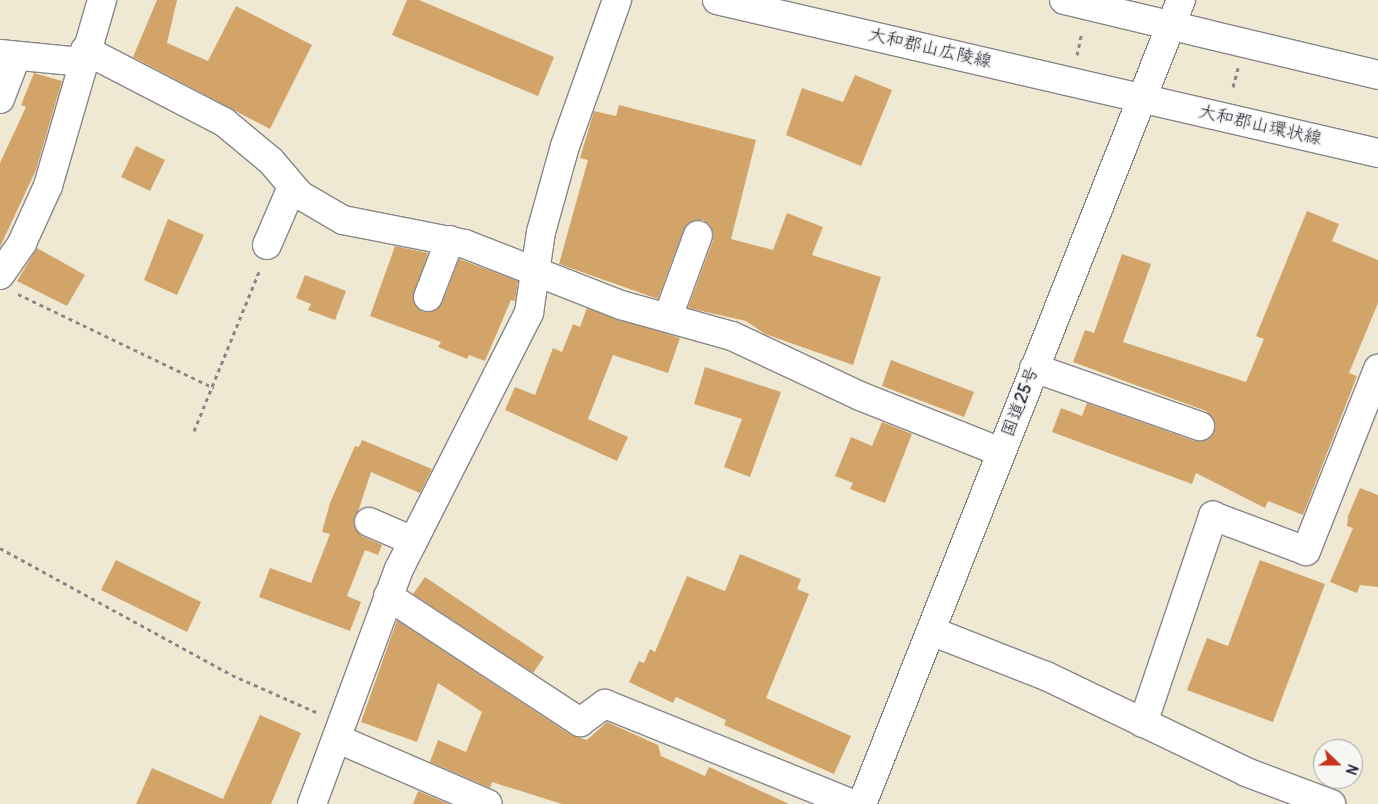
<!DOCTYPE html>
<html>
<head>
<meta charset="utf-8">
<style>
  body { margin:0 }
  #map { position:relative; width:1378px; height:804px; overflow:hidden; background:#efe9d4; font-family:Pangolin,"Klee One",sans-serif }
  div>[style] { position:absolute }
  .building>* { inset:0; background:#d3a469 }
  .path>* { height:3px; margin-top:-1.5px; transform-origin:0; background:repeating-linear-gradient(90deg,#888688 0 4px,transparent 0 8px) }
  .roads { filter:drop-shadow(1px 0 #888688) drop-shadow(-1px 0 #888688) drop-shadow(0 1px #888688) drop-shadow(0 -1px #888688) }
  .minor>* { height:28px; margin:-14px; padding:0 14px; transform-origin:14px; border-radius:14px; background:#fff }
  .major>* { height:28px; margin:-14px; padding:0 14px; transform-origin:14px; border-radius:14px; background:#fff }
  .highway>* { height:28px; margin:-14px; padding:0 14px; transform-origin:14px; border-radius:14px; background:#fff }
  span { translate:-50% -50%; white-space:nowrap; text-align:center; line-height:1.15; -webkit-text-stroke:4px #f6f6f2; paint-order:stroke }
  .street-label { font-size:18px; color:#22223b }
  .north { position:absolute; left:1313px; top:739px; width:50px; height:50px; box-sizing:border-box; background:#f6f6f2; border:1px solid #a1a1a9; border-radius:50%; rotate:112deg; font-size:14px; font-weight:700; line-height:20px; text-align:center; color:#22223b }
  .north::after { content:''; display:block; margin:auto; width:18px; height:22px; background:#c8321e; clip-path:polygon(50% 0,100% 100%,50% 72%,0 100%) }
</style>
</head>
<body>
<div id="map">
  <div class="building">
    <i style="clip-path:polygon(157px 0,177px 0,167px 43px,208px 61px,236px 6px,312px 45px,270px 129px,133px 57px)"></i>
    <i style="clip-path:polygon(407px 0,419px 0,554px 57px,538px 96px,392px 35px)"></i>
    <i style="clip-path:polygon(34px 73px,62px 81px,36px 170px,0 247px,0 163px,26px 107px,21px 105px)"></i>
    <i style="clip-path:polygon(855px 75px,892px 90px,861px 166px,786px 135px,802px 88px,843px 102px)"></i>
    <i style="clip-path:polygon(619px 105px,756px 140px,731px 239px,773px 250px,787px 213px,823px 227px,812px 255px,881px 277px,853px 365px,765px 334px,746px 321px,688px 308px,713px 240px,710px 225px,703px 220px,695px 220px,684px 229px,658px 299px,559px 264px,588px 160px,580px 158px,594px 111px,616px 116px)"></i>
    <i style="clip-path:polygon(136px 146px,165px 160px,150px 191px,121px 177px)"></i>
    <i style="clip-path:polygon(1307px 211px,1339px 224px,1332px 241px,1378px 260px,1378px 303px,1349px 373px,1357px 376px,1303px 515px,1268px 501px,1265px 508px,1196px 473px,1192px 484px,1052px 432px,1061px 408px,1082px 416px,1087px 403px,1195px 441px,1211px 437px,1215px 423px,1206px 411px,1073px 362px,1085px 330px,1094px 333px,1122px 254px,1151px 264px,1123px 342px,1246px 382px,1264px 339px,1256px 336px)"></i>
    <i style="clip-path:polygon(168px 219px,204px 235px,177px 295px,144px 280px)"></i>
    <i style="clip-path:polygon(395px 246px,428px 253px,413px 299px,423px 312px,431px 312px,442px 303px,459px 259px,518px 281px,515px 301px,511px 300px,485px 361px,469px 355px,467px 359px,438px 347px,441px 342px,370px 316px)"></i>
    <i style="clip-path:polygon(37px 248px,85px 275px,67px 306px,17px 281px)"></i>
    <i style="clip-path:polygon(305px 275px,346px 291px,335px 320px,308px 310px,311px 304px,296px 298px)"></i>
    <i style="clip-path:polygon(587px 308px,680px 338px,668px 373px,613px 355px,588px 419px,628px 437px,617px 461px,505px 410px,515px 387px,535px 395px,553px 348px,562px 352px,573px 324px,580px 327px)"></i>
    <i style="clip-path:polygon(891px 360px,974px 392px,964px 417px,882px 386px)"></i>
    <i style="clip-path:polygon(705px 367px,781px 392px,750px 477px,724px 467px,742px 419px,694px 404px)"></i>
    <i style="clip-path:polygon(882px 422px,912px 434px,885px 503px,850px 489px,853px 483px,835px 476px,851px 437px,872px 446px)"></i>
    <i style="clip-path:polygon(362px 440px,432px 469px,420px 493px,371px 472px,354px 524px,362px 536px,382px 545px,378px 555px,365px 550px,347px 596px,361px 602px,350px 631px,259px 597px,270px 568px,311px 583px,330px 534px,322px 532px,330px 503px,355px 446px,359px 447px)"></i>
    <i style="clip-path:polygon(1360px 488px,1378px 495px,1378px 587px,1360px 585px,1357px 593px,1330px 582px,1353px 528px,1347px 526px,1348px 516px)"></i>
    <i style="clip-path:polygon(740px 554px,801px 579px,797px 589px,809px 594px,766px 698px,851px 736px,834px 774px,724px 725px,726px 720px,676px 697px,673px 703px,629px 682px,639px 661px,644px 663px,650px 649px,655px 652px,687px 576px,725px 591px)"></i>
    <i style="clip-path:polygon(116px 560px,201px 602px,187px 632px,101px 590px)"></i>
    <i style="clip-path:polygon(1260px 560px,1325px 584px,1273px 722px,1187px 690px,1207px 638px,1228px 646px)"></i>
    <i style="clip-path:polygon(425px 577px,544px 657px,533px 673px,413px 594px)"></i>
    <i style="clip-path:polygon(397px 620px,571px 735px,587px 740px,607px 722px,658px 745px,661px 756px,705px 776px,709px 767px,789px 804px,562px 804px,492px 782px,490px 788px,430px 762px,438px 740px,466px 752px,482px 712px,438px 683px,417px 742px,361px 722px)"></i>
    <i style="clip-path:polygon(260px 715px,301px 733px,271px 804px,136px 804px,152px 768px,223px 799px)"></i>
    <i style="clip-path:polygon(418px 791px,449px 804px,413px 804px)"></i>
  </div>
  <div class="path">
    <i style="left:1077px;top:55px;width:24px;rotate:-78deg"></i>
    <i style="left:1233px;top:87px;width:20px;rotate:-75deg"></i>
    <i style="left:18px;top:294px;width:217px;rotate:25.6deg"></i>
    <i style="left:194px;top:431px;width:172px;rotate:-67.8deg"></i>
    <i style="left:0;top:548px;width:264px;rotate:28.7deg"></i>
    <i style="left:232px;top:675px;width:92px;rotate:23.8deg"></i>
  </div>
  <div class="roads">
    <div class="minor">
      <i style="left:85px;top:50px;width:157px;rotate:27.4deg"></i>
      <i style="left:224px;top:122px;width:61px;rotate:39.7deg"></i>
      <i style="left:271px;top:161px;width:45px;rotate:49.5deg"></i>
      <i style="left:300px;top:195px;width:50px;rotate:30.2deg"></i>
      <i style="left:343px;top:220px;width:124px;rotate:11.1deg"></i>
      <i style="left:465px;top:244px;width:168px;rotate:21.4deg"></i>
      <i style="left:621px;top:305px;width:115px;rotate:15.6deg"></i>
      <i style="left:732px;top:336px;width:141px;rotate:25.1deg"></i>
      <i style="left:860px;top:396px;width:152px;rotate:21.7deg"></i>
      <i style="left:0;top:54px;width:81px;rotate:5.6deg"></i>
      <i style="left:0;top:99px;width:45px;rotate:-69.1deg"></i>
      <i style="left:267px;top:245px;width:63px;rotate:-66.7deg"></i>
      <i style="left:0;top:275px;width:39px;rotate:-55deg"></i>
      <i style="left:22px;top:243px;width:63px;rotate:-65.5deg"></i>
      <i style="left:48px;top:186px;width:194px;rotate:-73.8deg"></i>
      <i style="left:428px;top:297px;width:61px;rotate:-68.9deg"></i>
      <i style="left:668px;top:317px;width:87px;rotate:-69.9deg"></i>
      <i style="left:1034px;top:368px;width:176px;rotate:19.3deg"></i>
      <i style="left:369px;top:522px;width:48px;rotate:23.4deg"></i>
      <i style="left:388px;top:596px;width:230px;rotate:33.3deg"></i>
      <i style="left:580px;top:722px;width:31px;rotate:-36deg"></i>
      <i style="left:605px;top:704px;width:267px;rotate:22deg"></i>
      <i style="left:931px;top:631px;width:123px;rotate:21.4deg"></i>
      <i style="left:1046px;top:676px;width:222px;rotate:25.6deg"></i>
      <i style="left:1246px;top:772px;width:91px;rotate:20.6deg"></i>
      <i style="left:1143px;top:723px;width:219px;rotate:-71.3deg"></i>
      <i style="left:1213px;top:516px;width:99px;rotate:20.6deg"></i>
      <i style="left:1306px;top:551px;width:196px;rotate:-68.4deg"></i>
      <i style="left:338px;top:739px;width:163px;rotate:23.4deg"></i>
      <i style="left:312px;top:804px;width:251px;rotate:-69.7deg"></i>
      <i style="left:399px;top:569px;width:287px;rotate:-63.1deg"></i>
      <i style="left:529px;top:313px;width:82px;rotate:-81.6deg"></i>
      <i style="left:541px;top:232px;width:89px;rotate:-74.4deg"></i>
      <i style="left:565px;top:146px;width:155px;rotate:-70.4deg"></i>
    </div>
    <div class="major">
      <i style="left:717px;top:0;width:678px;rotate:13.03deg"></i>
      <i style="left:1064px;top:0;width:323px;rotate:13.4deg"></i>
    </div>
    <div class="highway">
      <i style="left:862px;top:804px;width:865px;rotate:-68.36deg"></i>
    </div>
  </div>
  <div class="street-label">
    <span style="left:930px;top:49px;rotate:13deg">大和郡山広陵線</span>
    <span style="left:1260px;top:126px;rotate:13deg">大和郡山環状線</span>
    <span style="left:1021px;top:402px;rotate:-69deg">国道25号</span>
  </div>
  <div class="north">N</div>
</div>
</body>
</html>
